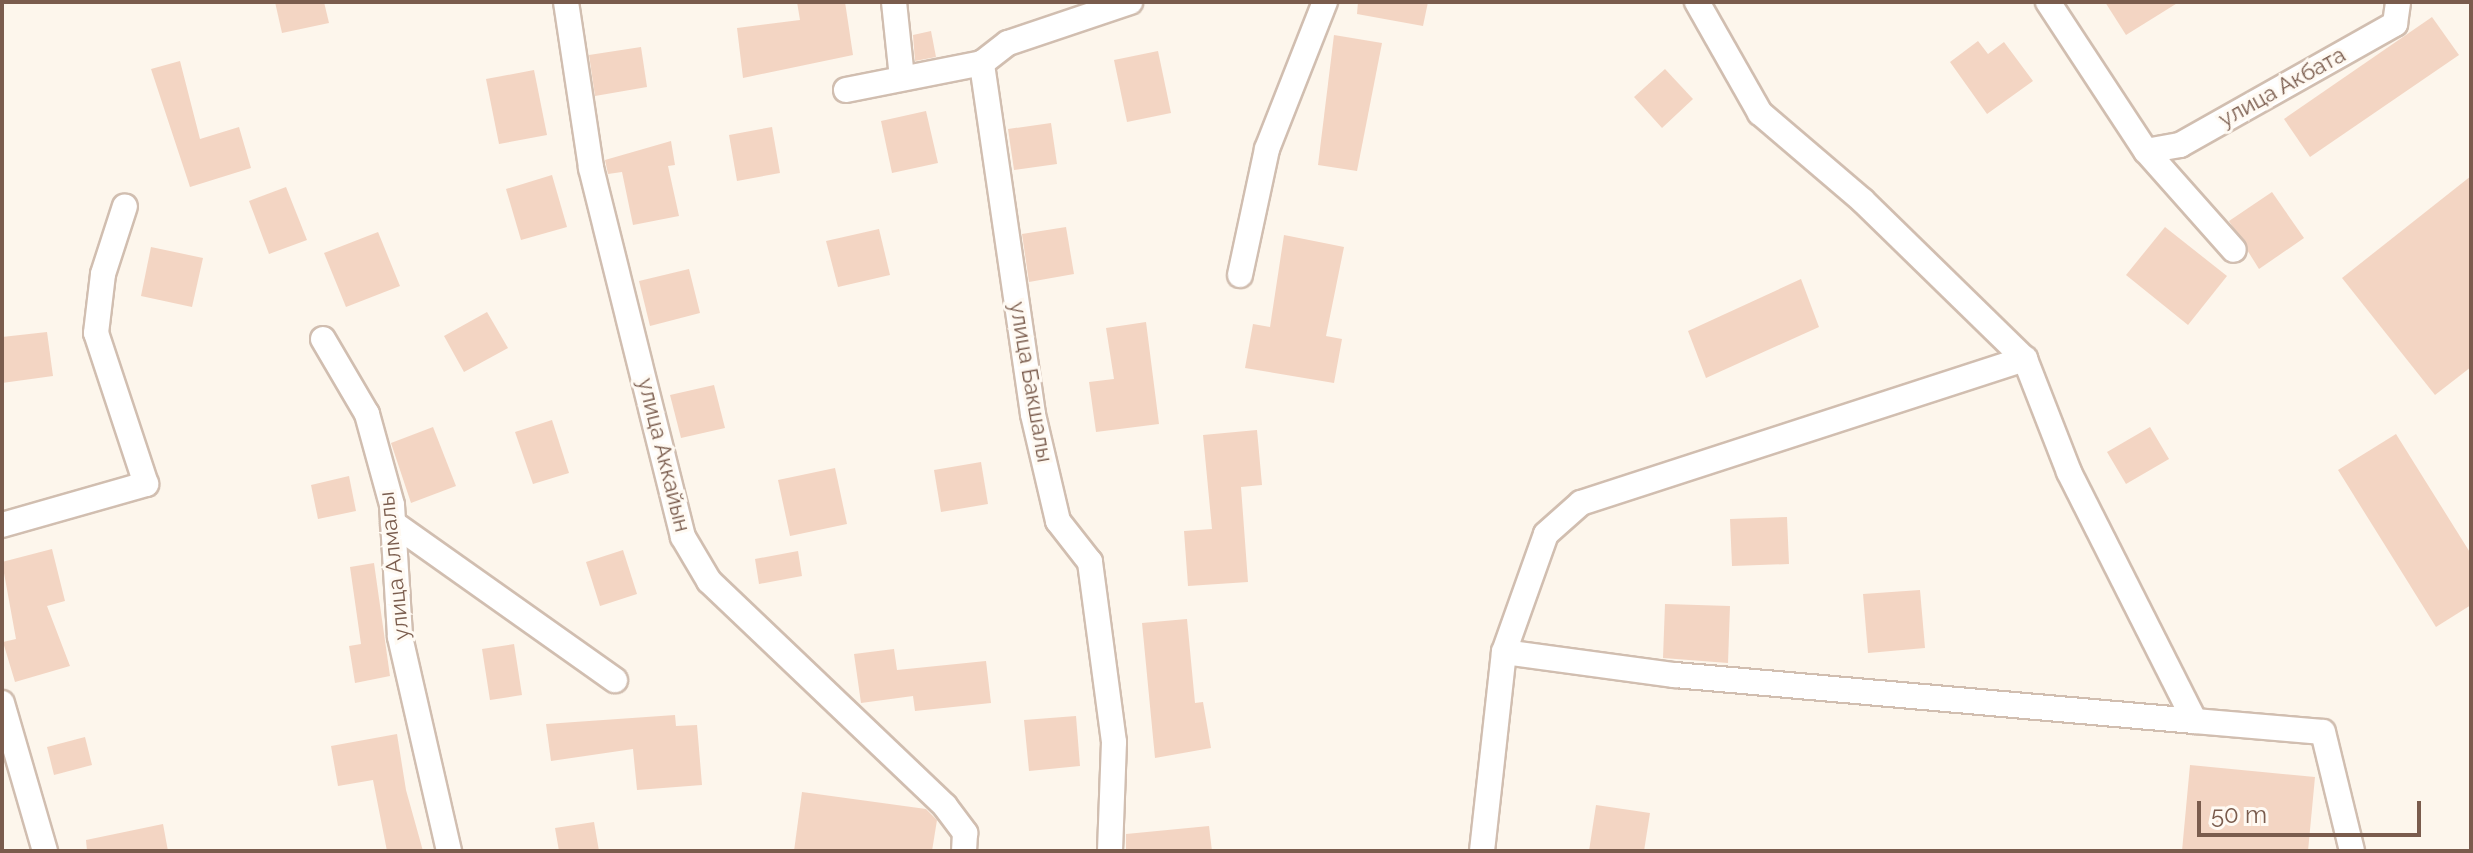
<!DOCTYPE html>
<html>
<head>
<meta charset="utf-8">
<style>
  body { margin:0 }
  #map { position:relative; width:2473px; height:853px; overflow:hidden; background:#fdf6ec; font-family:Raleway,sans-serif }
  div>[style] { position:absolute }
  .building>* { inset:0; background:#f3d5c3 }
  .roads { filter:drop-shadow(2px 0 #d1beb0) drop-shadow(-2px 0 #d1beb0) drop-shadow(0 2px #d1beb0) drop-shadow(0 -2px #d1beb0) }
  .minor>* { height:24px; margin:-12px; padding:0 12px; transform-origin:12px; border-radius:12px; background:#fff }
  span { translate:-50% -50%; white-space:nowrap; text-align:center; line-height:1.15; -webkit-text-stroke:6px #fffaf3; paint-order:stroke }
  .street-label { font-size:22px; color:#7a5c4d }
  .frame { position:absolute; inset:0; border:4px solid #7a5c4d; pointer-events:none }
  .scale { position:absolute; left:2197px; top:801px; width:224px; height:36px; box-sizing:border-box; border:4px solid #7a5c4d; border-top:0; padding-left:10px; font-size:24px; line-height:28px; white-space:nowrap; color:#7a5c4d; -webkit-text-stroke:6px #fffaf3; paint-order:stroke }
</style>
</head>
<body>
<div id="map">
  <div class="building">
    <i style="clip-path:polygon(275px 2px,324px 2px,329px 23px,282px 33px)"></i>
    <i style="clip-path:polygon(797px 2px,845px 2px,853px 55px,743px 78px,737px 28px,800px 20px)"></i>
    <i style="clip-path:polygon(1358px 2px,1428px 2px,1423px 26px,1357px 14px)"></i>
    <i style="clip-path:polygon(2105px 2px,2179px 2px,2126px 35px)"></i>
    <i style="clip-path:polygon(2432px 17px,2459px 55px,2310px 157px,2284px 119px)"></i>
    <i style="clip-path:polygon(931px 31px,936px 57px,915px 61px,913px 35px)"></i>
    <i style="clip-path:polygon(1334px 35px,1382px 43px,1357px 171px,1318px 165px)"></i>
    <i style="clip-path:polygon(1978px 41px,1988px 54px,2004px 42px,2033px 81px,1987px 114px,1950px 62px)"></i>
    <i style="clip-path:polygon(641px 47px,647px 87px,595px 96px,589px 55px)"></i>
    <i style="clip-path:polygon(1158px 51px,1171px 113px,1127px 122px,1114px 60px)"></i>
    <i style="clip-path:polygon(180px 61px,200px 139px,239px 127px,251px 168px,190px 187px,151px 69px)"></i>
    <i style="clip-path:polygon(1665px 69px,1693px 99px,1662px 128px,1634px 97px)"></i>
    <i style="clip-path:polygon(534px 70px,547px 135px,499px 144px,486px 79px)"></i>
    <i style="clip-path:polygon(926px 111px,938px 163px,892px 173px,881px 121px)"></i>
    <i style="clip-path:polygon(1051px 123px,1057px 164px,1014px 170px,1008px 129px)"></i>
    <i style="clip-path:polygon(772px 127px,780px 173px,737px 181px,729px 135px)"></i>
    <i style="clip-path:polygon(671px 141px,675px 165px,668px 166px,679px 216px,633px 225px,622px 172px,608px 174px,605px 160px)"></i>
    <i style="clip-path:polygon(552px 175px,567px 227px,521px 240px,506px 189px)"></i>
    <i style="clip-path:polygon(2471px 176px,2471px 367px,2435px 395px,2342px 278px)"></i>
    <i style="clip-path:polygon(286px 187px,307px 240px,269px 254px,249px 201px)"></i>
    <i style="clip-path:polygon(2272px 192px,2304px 238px,2259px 269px,2229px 221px)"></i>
    <i style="clip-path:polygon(1066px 227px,1074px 274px,1029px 282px,1022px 234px)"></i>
    <i style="clip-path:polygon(2165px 227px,2227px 276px,2188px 325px,2126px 275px)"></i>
    <i style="clip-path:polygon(879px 229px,890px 275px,838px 287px,826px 241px)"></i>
    <i style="clip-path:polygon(378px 232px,400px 286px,346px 307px,324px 253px)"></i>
    <i style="clip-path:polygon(1284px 235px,1344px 247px,1326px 336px,1342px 339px,1334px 383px,1245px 368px,1253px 324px,1270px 327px)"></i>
    <i style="clip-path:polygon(151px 247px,203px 258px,192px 307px,141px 296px)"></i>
    <i style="clip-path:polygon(689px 269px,700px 313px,650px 326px,639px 281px)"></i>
    <i style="clip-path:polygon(1801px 279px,1819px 327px,1706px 378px,1688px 331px)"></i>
    <i style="clip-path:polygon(487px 312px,508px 348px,464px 372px,444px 336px)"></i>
    <i style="clip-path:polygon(1146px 322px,1159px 424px,1096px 432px,1089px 382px,1114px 379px,1106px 328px)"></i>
    <i style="clip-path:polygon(47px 332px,53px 376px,2px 383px,2px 337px)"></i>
    <i style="clip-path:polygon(714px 385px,725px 428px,681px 438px,670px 395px)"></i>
    <i style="clip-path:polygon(552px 420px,569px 473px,533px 484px,515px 432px)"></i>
    <i style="clip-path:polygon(433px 427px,456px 486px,411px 503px,391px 443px)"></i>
    <i style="clip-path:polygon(2150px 427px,2169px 459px,2126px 484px,2107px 452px)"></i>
    <i style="clip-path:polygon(1257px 430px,1262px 485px,1241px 487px,1248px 582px,1188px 586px,1184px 531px,1212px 529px,1203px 435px)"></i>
    <i style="clip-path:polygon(2396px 434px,2471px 554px,2471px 605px,2436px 627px,2338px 470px)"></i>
    <i style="clip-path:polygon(981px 462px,988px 504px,941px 512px,934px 470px)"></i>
    <i style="clip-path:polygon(835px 468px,847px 524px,790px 536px,778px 480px)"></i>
    <i style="clip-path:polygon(349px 476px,356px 511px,318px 519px,311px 485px)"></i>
    <i style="clip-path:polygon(1787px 517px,1789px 564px,1732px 566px,1730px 519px)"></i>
    <i style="clip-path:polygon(52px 549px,65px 601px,47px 606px,70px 666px,15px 682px,3px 642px,16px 639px,2px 562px)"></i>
    <i style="clip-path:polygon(623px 550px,637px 594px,600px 606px,586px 562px)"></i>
    <i style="clip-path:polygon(798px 551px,802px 576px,759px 584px,755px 559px)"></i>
    <i style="clip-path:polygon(374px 563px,390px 676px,355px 683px,349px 646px,361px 644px,350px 567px)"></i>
    <i style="clip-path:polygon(1920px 590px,1925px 648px,1868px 653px,1863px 594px)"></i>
    <i style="clip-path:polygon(1665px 604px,1730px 606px,1728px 663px,1663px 658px)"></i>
    <i style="clip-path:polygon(1187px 619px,1195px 703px,1203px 702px,1211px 748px,1155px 758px,1142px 623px)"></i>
    <i style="clip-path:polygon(514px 644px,522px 695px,490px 700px,482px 649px)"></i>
    <i style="clip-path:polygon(894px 649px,897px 670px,986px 661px,991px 703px,915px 711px,913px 696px,861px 703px,854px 654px)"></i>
    <i style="clip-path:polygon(675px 715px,676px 726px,697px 725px,702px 785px,637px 790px,633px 749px,551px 761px,546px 724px)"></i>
    <i style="clip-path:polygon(1076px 716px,1080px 766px,1029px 771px,1024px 720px)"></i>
    <i style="clip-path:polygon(397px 734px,406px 790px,423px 851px,387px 851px,373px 780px,338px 786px,331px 746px)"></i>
    <i style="clip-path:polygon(85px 737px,92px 765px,54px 775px,47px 747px)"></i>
    <i style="clip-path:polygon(2190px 765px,2315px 777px,2308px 851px,2182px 851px)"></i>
    <i style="clip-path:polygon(802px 792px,926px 809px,937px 820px,932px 851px,794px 851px)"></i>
    <i style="clip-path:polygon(1596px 805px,1650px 813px,1644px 851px,1589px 851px)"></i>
    <i style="clip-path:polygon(594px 822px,599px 851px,559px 851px,555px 828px)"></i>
    <i style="clip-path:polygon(163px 824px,168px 851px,87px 851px,86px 840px)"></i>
    <i style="clip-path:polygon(1209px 826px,1212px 851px,1126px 851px,1126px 834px)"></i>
  </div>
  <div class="roads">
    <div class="minor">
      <i style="left:566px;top:2px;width:168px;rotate:81.4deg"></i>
      <i style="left:591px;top:168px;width:380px;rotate:76deg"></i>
      <i style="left:683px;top:537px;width:51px;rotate:59.4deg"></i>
      <i style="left:709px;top:581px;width:326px;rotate:43.6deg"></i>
      <i style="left:945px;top:806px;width:34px;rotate:53deg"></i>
      <i style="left:965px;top:833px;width:18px;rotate:93deg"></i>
      <i style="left:894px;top:2px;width:76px;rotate:84deg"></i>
      <i style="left:1697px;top:2px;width:128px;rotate:60.4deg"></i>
      <i style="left:1760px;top:113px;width:135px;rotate:40.5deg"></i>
      <i style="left:1863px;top:201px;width:226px;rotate:44.3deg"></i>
      <i style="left:2025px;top:359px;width:121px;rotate:68.7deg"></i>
      <i style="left:2069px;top:472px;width:279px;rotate:63.2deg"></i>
      <i style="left:2195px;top:721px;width:128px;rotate:4.9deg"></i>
      <i style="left:2323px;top:732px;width:122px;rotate:76.3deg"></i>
      <i style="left:2048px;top:2px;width:178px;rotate:56.7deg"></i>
      <i style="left:2146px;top:151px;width:132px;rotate:48.4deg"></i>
      <i style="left:846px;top:90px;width:139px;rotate:-11.2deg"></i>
      <i style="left:2146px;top:151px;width:35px;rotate:-10deg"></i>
      <i style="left:2180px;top:145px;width:247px;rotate:-29.4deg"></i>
      <i style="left:2395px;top:24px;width:22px;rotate:-82deg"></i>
      <i style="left:1240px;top:275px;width:129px;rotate:-77.9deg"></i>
      <i style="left:1267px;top:149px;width:158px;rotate:-68.5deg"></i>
      <i style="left:323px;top:339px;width:87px;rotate:59.6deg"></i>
      <i style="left:367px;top:414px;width:94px;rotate:74.6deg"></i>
      <i style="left:392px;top:505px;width:132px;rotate:86.5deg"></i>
      <i style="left:400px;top:637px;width:220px;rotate:77.1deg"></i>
      <i style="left:393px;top:523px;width:272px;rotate:35.3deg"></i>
      <i style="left:2px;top:525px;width:150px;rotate:-15.9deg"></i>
      <i style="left:146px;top:484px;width:159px;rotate:-108.3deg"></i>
      <i style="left:96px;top:333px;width:59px;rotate:-83.2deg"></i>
      <i style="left:103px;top:274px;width:71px;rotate:-72.1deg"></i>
      <i style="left:1504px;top:652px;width:125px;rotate:-70.4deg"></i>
      <i style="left:1546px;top:534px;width:47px;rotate:-41.5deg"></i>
      <i style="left:1581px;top:503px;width:467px;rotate:-18deg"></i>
      <i style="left:2px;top:703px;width:154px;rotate:73.8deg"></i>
      <i style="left:1110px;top:851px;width:109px;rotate:-87.9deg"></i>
      <i style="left:1114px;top:742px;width:182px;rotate:-97.6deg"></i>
      <i style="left:1090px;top:562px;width:52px;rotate:-128deg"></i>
      <i style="left:1058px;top:521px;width:110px;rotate:-103.2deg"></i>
      <i style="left:1033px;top:414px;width:355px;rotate:-98.3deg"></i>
      <i style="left:982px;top:63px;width:33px;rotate:-38deg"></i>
      <i style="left:1008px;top:43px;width:129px;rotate:-18.6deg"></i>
      <i style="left:1482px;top:851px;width:200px;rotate:-83.7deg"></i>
      <i style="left:1504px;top:652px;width:173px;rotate:7.7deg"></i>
      <i style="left:1675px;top:675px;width:522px;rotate:5.06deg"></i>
    </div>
  </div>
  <div class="street-label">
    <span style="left:2282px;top:87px;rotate:-29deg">улица Акбата</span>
    <span style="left:1031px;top:382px;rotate:80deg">улица Бакшалы</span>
    <span style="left:664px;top:455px;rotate:76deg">улица Аккайын</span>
    <span style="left:394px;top:566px;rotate:-96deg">улица Алмалы</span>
  </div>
  <div class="frame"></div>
  <div class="scale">50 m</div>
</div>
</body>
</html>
